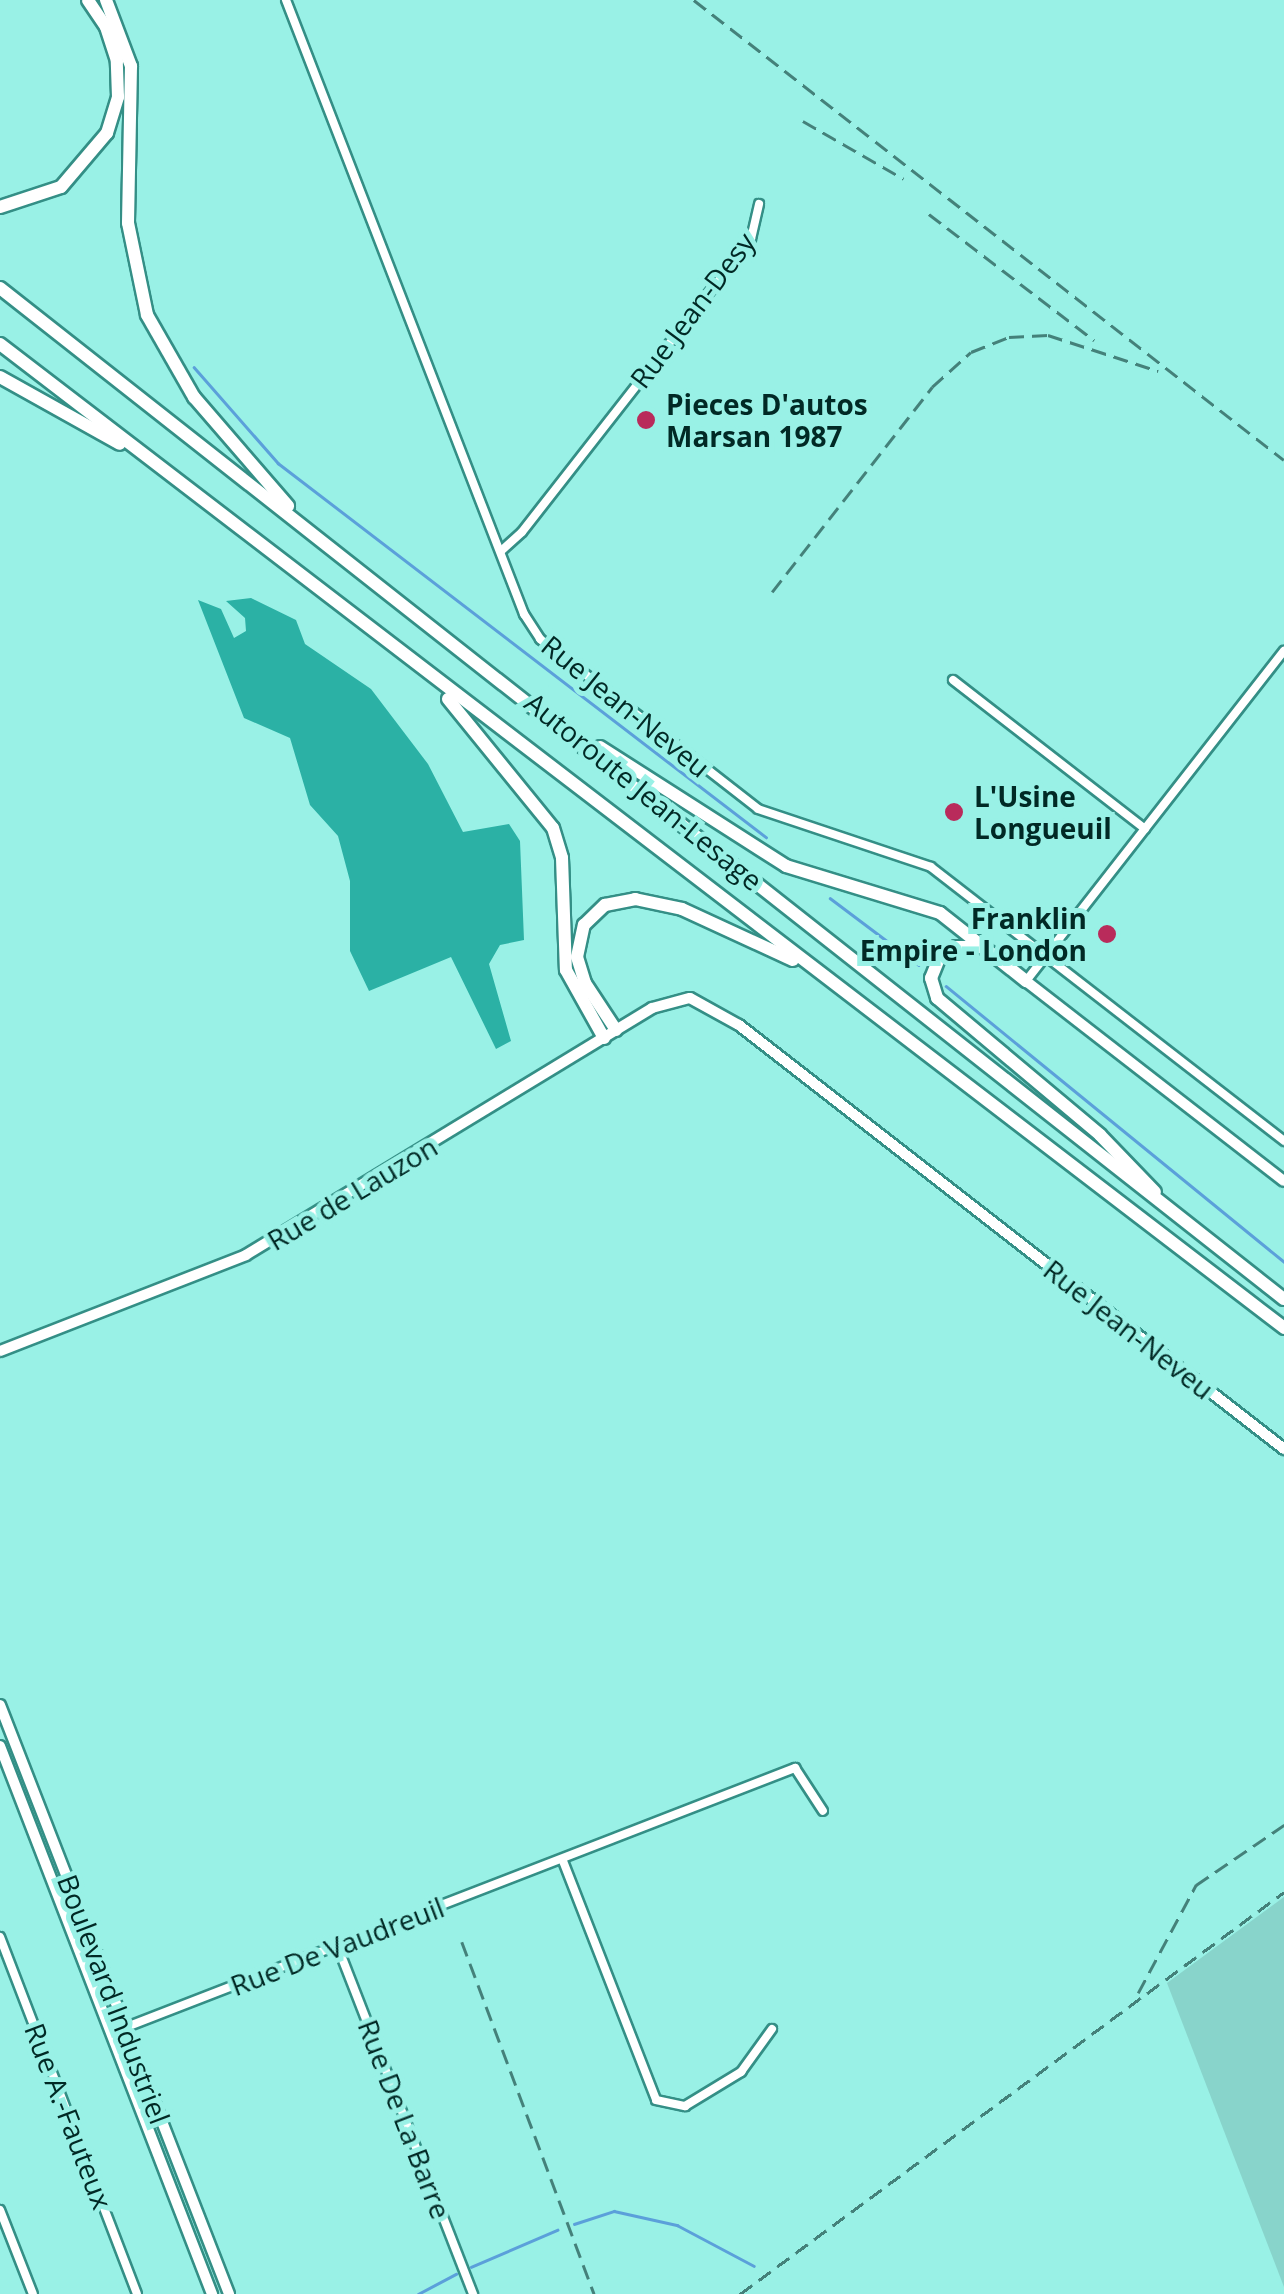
<!DOCTYPE html>
<html>
<head>
<meta charset="utf-8">
<style>
  body { margin:0 }
  #map { position:relative; width:1284px; height:2294px; overflow:hidden; background:#99f1e6; font-family:"Open Sans",sans-serif }
  div>[style] { position:absolute }
  .green>* { inset:0; background:#88d4cb }
  .forest>* { inset:0; background:#2bb1a5 }
  .stream>* { height:2.5px; margin:-1.25px; padding:0 1.25px; transform-origin:1.25px; border-radius:1.25px; background:#5ba0da }
  .roads { filter:drop-shadow(2px 0 #348f86) drop-shadow(-2px 0 #348f86) drop-shadow(0 2px #348f86) drop-shadow(0 -2px #348f86) }
  .street>* { height:8px; margin:-4px; padding:0 4px; transform-origin:4px; border-radius:4px; background:#fff }
  .secondary>* { height:10px; margin:-5px; padding:0 5px; transform-origin:5px; border-radius:5px; background:#fff }
  .highway>* { height:12px; margin:-6px; padding:0 6px; transform-origin:6px; border-radius:6px; background:#fff }
  .rail>* { height:2.5px; margin-top:-1.25px; transform-origin:0; background:repeating-linear-gradient(90deg,#44817a 0 15px,transparent 0 23px) }
  .dots>* { width:28px; height:28px; translate:-50% -50%; box-sizing:border-box; border:5px solid #99f1e6; border-radius:50% }
  span { translate:-50% -50%; white-space:nowrap; text-align:center; line-height:1.15; -webkit-text-stroke:10px #99f1e6; paint-order:stroke }
  .street-label { font-size:28px; color:#012925 }
  .poi-label { font-size:28px; color:#012925; font-weight:700 }
  .left { translate:0 -50%; text-align:left }
  .right { translate:-100% -50%; text-align:right }
</style>
</head>
<body>
<div id="map">
  <div class="green">
    <i style="clip-path:polygon(1284px 1897px,1284px 2287px,1167px 1983px)"></i>
  </div>
  <div class="forest">
    <i style="clip-path:polygon(251px 598px,296px 620px,305px 644px,371px 689px,428px 764px,463px 832px,509px 824px,520px 841px,524px 940px,500px 945px,489px 964px,511px 1041px,496px 1049px,451px 957px,369px 991px,350px 951px,350px 881px,338px 836px,310px 805px,290px 738px,244px 718px,198px 600px,221px 609px,234px 638px,246px 631px,245px 618px,226px 601px)"></i>
  </div>
  <div class="stream">
    <i style="left:194px;top:367px;width:128px;rotate:48.8deg"></i>
    <i style="left:278px;top:463px;width:615px;rotate:37.47deg"></i>
    <i style="left:830px;top:898px;width:111px;rotate:37deg"></i>
    <i style="left:946px;top:986px;width:436px;rotate:39.2deg"></i>
    <i style="left:574px;top:2224px;width:42px;rotate:-18deg"></i>
    <i style="left:614px;top:2211px;width:65px;rotate:12.5deg"></i>
    <i style="left:677px;top:2225px;width:87px;rotate:28deg"></i>
    <i style="left:471px;top:2267px;width:94px;rotate:-23.3deg"></i>
    <i style="left:418px;top:2294px;width:43px;rotate:-27.8deg"></i>
  </div>
  <div class="roads">
    <div class="street">
      <i style="left:286px;top:0;width:659px;rotate:68.81deg"></i>
      <i style="left:524px;top:614px;width:30px;rotate:57deg"></i>
      <i style="left:540px;top:639px;width:276px;rotate:37.9deg"></i>
      <i style="left:758px;top:809px;width:182px;rotate:18.5deg"></i>
      <i style="left:931px;top:867px;width:447px;rotate:37.8deg"></i>
      <i style="left:501px;top:551px;width:28px;rotate:-42deg"></i>
      <i style="left:522px;top:532px;width:372px;rotate:-52deg"></i>
      <i style="left:751px;top:239px;width:36px;rotate:-77deg"></i>
      <i style="left:953px;top:680px;width:243px;rotate:37.8deg"></i>
      <i style="left:1026px;top:981px;width:419px;rotate:-52deg"></i>
      <i style="left:563px;top:1861px;width:256px;rotate:68.7deg"></i>
      <i style="left:656px;top:2100px;width:30px;rotate:12deg"></i>
      <i style="left:685px;top:2106px;width:66px;rotate:-31.3deg"></i>
      <i style="left:741px;top:2072px;width:53px;rotate:-54.2deg"></i>
      <i style="left:0;top:1937px;width:382px;rotate:69deg"></i>
      <i style="left:337px;top:1945px;width:375px;rotate:68.7deg"></i>
      <i style="left:111px;top:2033px;width:734px;rotate:-21.18deg"></i>
      <i style="left:795px;top:1768px;width:51px;rotate:56.9deg"></i>
      <i style="left:0;top:2210px;width:90px;rotate:68.6deg"></i>
    </div>
    <div class="secondary">
      <i style="left:1026px;top:981px;width:326px;rotate:37.8deg"></i>
      <i style="left:0;top:1351px;width:264px;rotate:-21.3deg"></i>
      <i style="left:246px;top:1255px;width:475px;rotate:-31.3deg"></i>
      <i style="left:652px;top:1008px;width:39px;rotate:-15deg"></i>
      <i style="left:690px;top:998px;width:56px;rotate:28.9deg"></i>
      <i style="left:739px;top:1025px;width:691px;rotate:37.88deg"></i>
      <i style="left:0;top:1705px;width:632px;rotate:68.75deg"></i>
      <i style="left:0;top:1746px;width:588px;rotate:68.85deg"></i>
    </div>
    <div class="highway">
      <i style="left:106px;top:0;width:71px;rotate:69.3deg"></i>
      <i style="left:131px;top:66px;width:157px;rotate:91.1deg"></i>
      <i style="left:128px;top:223px;width:94px;rotate:78.3deg"></i>
      <i style="left:147px;top:315px;width:95px;rotate:60.2deg"></i>
      <i style="left:194px;top:397px;width:144px;rotate:49.2deg"></i>
      <i style="left:0;top:207px;width:64px;rotate:-18.2deg"></i>
      <i style="left:61px;top:187px;width:71px;rotate:-49.6deg"></i>
      <i style="left:107px;top:133px;width:38px;rotate:-73deg"></i>
      <i style="left:118px;top:97px;width:36px;rotate:-92deg"></i>
      <i style="left:117px;top:61px;width:36px;rotate:-108deg"></i>
      <i style="left:106px;top:27px;width:32px;rotate:-124deg"></i>
      <i style="left:0;top:288px;width:1634px;rotate:38.22deg"></i>
      <i style="left:0;top:344px;width:1618px;rotate:37.46deg"></i>
      <i style="left:0;top:377px;width:137px;rotate:29.2deg"></i>
      <i style="left:448px;top:699px;width:166px;rotate:50.9deg"></i>
      <i style="left:553px;top:828px;width:31px;rotate:73deg"></i>
      <i style="left:562px;top:858px;width:112px;rotate:88deg"></i>
      <i style="left:566px;top:970px;width:78px;rotate:60.8deg"></i>
      <i style="left:600px;top:747px;width:221px;rotate:32.6deg"></i>
      <i style="left:786px;top:866px;width:161px;rotate:17deg"></i>
      <i style="left:940px;top:913px;width:110px;rotate:38.3deg"></i>
      <i style="left:984px;top:947px;width:28px;rotate:180deg"></i>
      <i style="left:956px;top:947px;width:18px;rotate:151deg"></i>
      <i style="left:940px;top:956px;width:24px;rotate:112deg"></i>
      <i style="left:931px;top:978px;width:21px;rotate:73deg"></i>
      <i style="left:937px;top:998px;width:213px;rotate:40deg"></i>
      <i style="left:1100px;top:1135px;width:79px;rotate:46deg"></i>
      <i style="left:616px;top:1030px;width:56px;rotate:-123.4deg"></i>
      <i style="left:585px;top:983px;width:27px;rotate:-107deg"></i>
      <i style="left:577px;top:957px;width:33px;rotate:-78deg"></i>
      <i style="left:584px;top:925px;width:29px;rotate:-44deg"></i>
      <i style="left:605px;top:905px;width:31px;rotate:-11deg"></i>
      <i style="left:635px;top:899px;width:48px;rotate:12deg"></i>
      <i style="left:682px;top:909px;width:122px;rotate:24.7deg"></i>
    </div>
  </div>
  <div class="rail">
    <i style="left:694px;top:0;width:748px;rotate:37.94deg"></i>
    <i style="left:803px;top:121px;width:116px;rotate:29.9deg"></i>
    <i style="left:929px;top:214px;width:208px;rotate:37.4deg"></i>
    <i style="left:772px;top:592px;width:260px;rotate:-52deg"></i>
    <i style="left:932px;top:387px;width:52px;rotate:-41.9deg"></i>
    <i style="left:971px;top:352px;width:41px;rotate:-21.5deg"></i>
    <i style="left:1009px;top:337px;width:39px;rotate:-3deg"></i>
    <i style="left:1048px;top:335px;width:116px;rotate:18.1deg"></i>
    <i style="left:462px;top:1942px;width:376px;rotate:69.4deg"></i>
    <i style="left:1138px;top:1993px;width:123px;rotate:-61.8deg"></i>
    <i style="left:1196px;top:1885px;width:107px;rotate:-34.3deg"></i>
    <i style="left:740px;top:2294px;width:676px;rotate:-36.46deg"></i>
  </div>
  <div class="dots">
    <i style="left:646px;top:420px;background:#b92b5b"></i>
    <i style="left:954px;top:812px;background:#b92b5b"></i>
    <i style="left:1107px;top:934px;background:#b92b5b"></i>
  </div>
  <div class="street-label">
    <span style="left:692px;top:310px;rotate:-53deg">Rue Jean-Desy</span>
    <span style="left:626px;top:706px;rotate:39deg">Rue Jean-Neveu</span>
    <span style="left:644px;top:791px;rotate:39deg">Autoroute Jean-Lesage</span>
    <span style="left:352px;top:1193px;rotate:-31deg">Rue de Lauzon</span>
    <span style="left:1129px;top:1329px;rotate:38deg">Rue Jean-Neveu</span>
    <span style="left:337px;top:1946px;rotate:-21deg">Rue De Vaudreuil</span>
    <span style="left:114px;top:1999px;rotate:69deg">Boulevard Industriel</span>
    <span style="left:69px;top:2116px;rotate:69deg">Rue A.-Fauteux</span>
    <span style="left:405px;top:2119px;rotate:69deg">Rue De La Barre</span>
  </div>
  <div class="poi-label">
    <span class="left" style="left:666px;top:420px">Pieces D'autos<br>Marsan 1987</span>
    <span class="left" style="left:974px;top:812px">L'Usine<br>Longueuil</span>
    <span class="right" style="left:1087px;top:934px">Franklin<br>Empire - London</span>
  </div>
</div>
</body>
</html>
